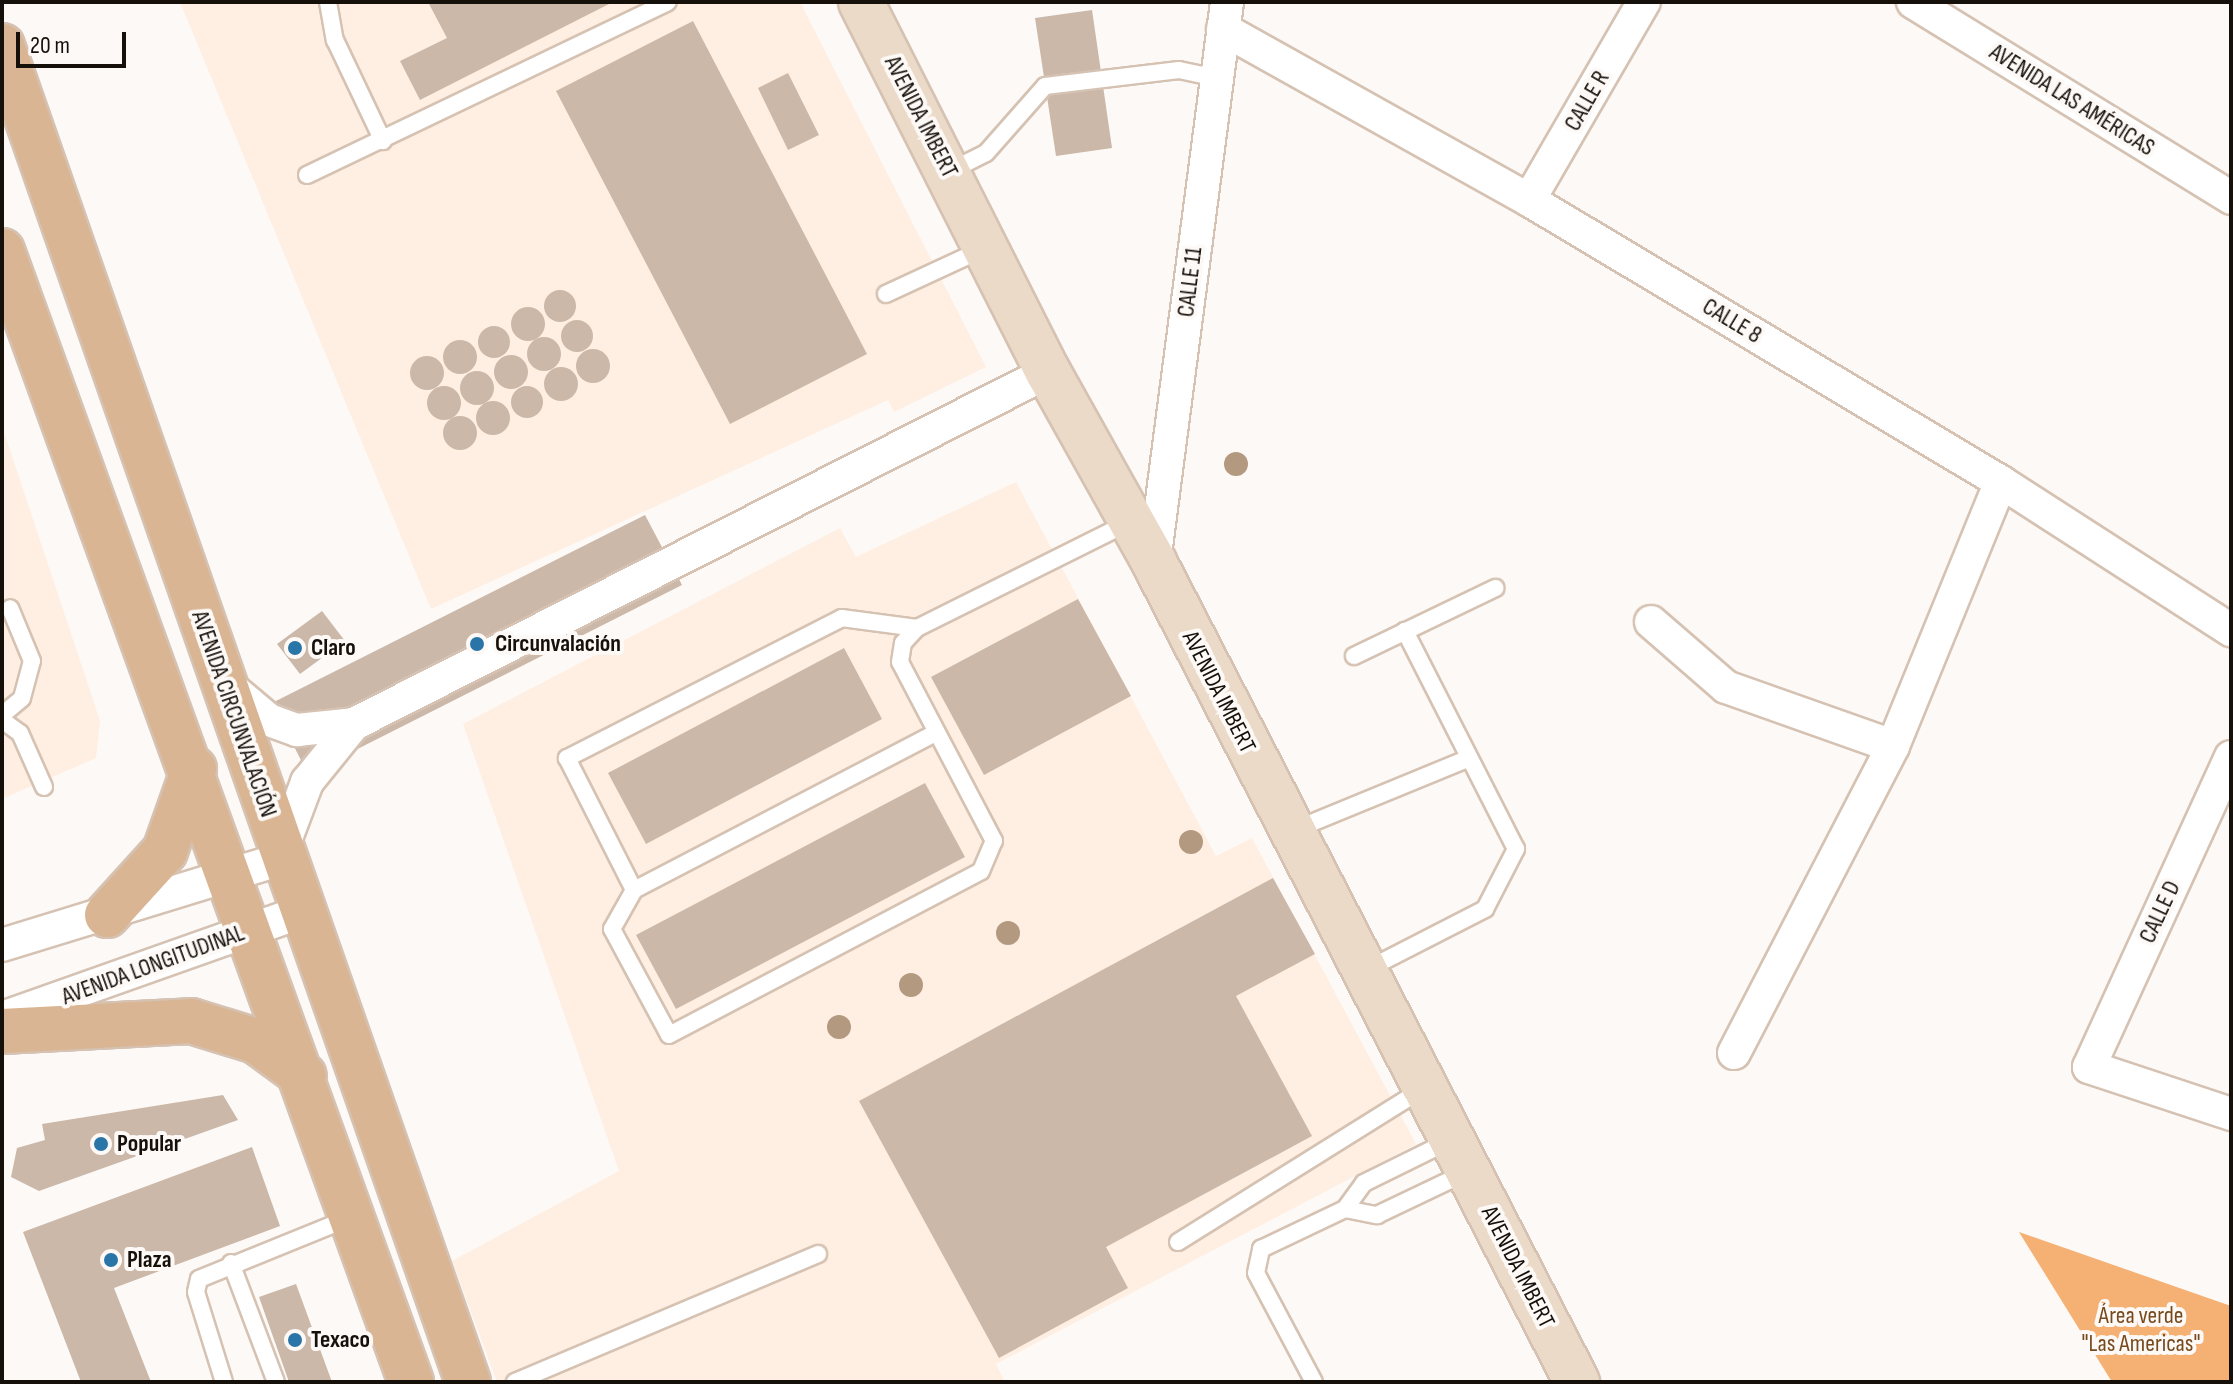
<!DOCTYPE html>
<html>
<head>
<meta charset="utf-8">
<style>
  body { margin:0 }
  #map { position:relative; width:2233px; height:1384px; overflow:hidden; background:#fdf9f6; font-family:"Sofia Sans Condensed",sans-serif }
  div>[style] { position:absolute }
  .built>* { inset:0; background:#ffefe2 }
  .forest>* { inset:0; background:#f5b073 }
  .building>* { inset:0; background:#cbb8a8 }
  .round { border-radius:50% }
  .roads { filter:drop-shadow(2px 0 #d5c2b2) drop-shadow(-2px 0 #d5c2b2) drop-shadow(0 2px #d5c2b2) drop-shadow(0 -2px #d5c2b2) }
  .lane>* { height:16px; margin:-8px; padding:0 8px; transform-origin:8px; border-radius:8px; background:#fff }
  .street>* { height:32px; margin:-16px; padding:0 16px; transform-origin:16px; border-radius:16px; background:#fff }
  .secondary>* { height:44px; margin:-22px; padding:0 22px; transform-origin:22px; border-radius:22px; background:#ecdac9 }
  .primary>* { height:44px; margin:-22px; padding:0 22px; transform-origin:22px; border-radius:22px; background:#dab593 }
  .trees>* { width:24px; height:24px; margin:-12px; border-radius:50%; background:#b3997f }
  .dots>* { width:22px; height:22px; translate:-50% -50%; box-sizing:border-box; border:4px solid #fdf9f6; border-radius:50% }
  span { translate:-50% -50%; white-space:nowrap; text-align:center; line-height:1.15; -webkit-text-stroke:8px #fdf9f6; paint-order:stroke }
  .street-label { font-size:24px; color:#16100a }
  .poi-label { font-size:24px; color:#16100a; font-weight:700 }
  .left { translate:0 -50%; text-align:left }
  .park-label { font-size:24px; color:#774a1e }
  .frame { position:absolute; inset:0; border:4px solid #16100a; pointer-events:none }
  .scale { position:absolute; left:16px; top:32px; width:110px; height:36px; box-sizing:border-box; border:4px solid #16100a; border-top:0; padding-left:10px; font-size:24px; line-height:28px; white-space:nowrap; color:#16100a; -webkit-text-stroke:6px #fdf9f6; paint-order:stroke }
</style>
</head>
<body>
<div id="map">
  <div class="built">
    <i style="clip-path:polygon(180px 2px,800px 2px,986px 367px,894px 412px,888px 400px,431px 609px)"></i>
    <i style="clip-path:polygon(2px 426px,100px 721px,96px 758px,2px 799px)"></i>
    <i style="clip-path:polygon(1016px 482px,1216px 856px,1252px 838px,1416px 1144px,996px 1364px,1005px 1382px,497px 1382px,452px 1261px,619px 1171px,463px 724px,840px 528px,856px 557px)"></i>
  </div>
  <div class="forest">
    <i style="clip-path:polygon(2019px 1232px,2231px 1306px,2231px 1382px,2112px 1382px)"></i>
  </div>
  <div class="building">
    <i style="clip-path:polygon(428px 2px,613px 2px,420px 100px,400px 61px,447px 38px)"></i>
    <i style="clip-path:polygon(1092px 10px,1112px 148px,1056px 156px,1035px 18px)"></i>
    <i style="clip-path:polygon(693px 21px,867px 354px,730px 424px,556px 91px)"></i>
    <i style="clip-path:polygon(788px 73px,819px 135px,788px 150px,758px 88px)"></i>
    <i class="round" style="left:544px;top:290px;width:32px;height:32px"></i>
    <i class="round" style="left:511px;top:307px;width:34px;height:34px"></i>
    <i class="round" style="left:561px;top:320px;width:32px;height:32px"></i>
    <i class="round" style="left:478px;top:326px;width:32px;height:32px"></i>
    <i class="round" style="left:527px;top:337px;width:34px;height:34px"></i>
    <i class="round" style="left:443px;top:340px;width:34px;height:34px"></i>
    <i class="round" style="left:576px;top:349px;width:34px;height:34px"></i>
    <i class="round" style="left:494px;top:355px;width:34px;height:34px"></i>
    <i class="round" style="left:410px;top:356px;width:34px;height:34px"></i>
    <i class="round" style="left:544px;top:367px;width:34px;height:34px"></i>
    <i class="round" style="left:460px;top:371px;width:34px;height:34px"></i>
    <i class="round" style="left:511px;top:386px;width:32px;height:32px"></i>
    <i class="round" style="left:427px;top:386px;width:34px;height:34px"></i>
    <i class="round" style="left:476px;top:401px;width:34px;height:34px"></i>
    <i class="round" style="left:443px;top:416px;width:34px;height:34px"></i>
    <i style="clip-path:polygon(645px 515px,682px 585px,308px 774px,272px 703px)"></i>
    <i style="clip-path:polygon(1078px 599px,1131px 696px,984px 775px,931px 677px)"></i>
    <i style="clip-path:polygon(322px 611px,345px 641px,300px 674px,277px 644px)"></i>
    <i style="clip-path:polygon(844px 648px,882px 719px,646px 844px,608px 773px)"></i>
    <i style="clip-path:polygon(925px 783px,965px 857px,676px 1009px,636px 935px)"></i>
    <i style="clip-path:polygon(1273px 878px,1315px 954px,1236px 996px,1312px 1136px,1106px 1247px,1128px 1288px,999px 1358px,859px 1101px)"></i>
    <i style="clip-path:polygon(223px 1095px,238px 1120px,39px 1191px,11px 1177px,17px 1148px,45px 1140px,42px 1124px)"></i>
    <i style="clip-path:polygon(252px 1147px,280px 1226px,114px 1288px,151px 1382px,81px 1382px,23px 1232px)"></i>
    <i style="clip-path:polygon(296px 1284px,332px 1382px,289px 1382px,259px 1297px)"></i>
  </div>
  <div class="roads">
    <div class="lane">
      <i style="left:328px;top:2px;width:39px;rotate:80deg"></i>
      <i style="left:335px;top:40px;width:112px;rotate:64.6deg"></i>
      <i style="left:950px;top:171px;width:40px;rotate:-26.6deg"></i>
      <i style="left:986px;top:153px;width:89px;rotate:-48.6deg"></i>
      <i style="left:1045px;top:86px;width:135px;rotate:-6.8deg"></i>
      <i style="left:1179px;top:70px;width:38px;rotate:12deg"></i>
      <i style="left:307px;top:175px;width:400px;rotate:-25.6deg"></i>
      <i style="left:886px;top:294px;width:109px;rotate:-24.9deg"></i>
      <i style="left:917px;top:628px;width:76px;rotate:-172.4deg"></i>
      <i style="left:842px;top:618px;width:309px;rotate:153deg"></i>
      <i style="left:567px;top:758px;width:148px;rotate:63.1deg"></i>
      <i style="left:634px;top:890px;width:339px;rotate:-27.5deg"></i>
      <i style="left:1354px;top:656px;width:157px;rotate:-25.7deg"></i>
      <i style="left:2px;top:715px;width:26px;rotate:-40deg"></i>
      <i style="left:22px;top:698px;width:38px;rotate:-75deg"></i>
      <i style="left:32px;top:661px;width:57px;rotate:-112.5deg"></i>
      <i style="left:2px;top:720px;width:22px;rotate:36deg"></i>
      <i style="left:20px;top:733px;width:59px;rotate:66deg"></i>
      <i style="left:1294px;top:830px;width:187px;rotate:-22.3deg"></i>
      <i style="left:634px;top:890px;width:45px;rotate:119.4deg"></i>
      <i style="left:612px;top:929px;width:120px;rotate:61.7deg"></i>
      <i style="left:669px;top:1035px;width:352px;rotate:-27.7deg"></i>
      <i style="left:981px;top:871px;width:33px;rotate:-67deg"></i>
      <i style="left:994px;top:841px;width:202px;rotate:-117.7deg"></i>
      <i style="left:900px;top:662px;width:19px;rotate:-81deg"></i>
      <i style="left:903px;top:643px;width:21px;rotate:-47deg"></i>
      <i style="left:917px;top:628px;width:238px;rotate:-26.5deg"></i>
      <i style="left:1366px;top:970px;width:134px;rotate:-27.1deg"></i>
      <i style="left:1485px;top:909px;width:68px;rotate:-62.7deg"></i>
      <i style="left:1516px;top:849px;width:245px;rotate:-117deg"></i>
      <i style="left:1345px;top:1209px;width:33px;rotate:11deg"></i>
      <i style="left:1377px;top:1215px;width:98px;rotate:-25.5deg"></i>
      <i style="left:1178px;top:1242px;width:290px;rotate:-32deg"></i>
      <i style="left:231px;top:1263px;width:127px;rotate:69.3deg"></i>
      <i style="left:224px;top:1382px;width:94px;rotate:-107.3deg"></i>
      <i style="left:196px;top:1292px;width:13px;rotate:-77deg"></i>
      <i style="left:199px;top:1279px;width:165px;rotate:-22.1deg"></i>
      <i style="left:515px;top:1382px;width:329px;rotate:-22.9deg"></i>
      <i style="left:1314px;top:1382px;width:123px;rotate:-118deg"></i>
      <i style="left:1256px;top:1273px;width:25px;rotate:-78deg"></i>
      <i style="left:1261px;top:1249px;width:93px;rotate:-25.5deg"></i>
      <i style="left:1345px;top:1209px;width:32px;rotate:-54deg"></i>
      <i style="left:1364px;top:1183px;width:97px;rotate:-26.3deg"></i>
    </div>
    <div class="street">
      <i style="left:1913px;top:2px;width:374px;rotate:31.6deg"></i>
      <i style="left:1223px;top:29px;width:351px;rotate:29.2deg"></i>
      <i style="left:1529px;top:200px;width:550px;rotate:30.86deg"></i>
      <i style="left:2001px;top:482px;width:274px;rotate:32.8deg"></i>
      <i style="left:1529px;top:200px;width:229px;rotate:-59.9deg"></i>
      <i style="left:1154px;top:562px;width:565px;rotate:-82.57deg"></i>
      <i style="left:1651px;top:622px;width:99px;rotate:40.9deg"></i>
      <i style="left:1726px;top:687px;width:177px;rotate:19.5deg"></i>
      <i style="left:225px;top:683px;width:57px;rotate:40.1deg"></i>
      <i style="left:269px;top:720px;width:30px;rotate:20deg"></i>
      <i style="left:297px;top:730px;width:57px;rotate:-6deg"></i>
      <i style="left:354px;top:724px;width:778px;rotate:-26.89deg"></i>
      <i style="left:2231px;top:757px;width:341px;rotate:114.6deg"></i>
      <i style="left:2089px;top:1067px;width:150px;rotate:18.3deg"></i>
      <i style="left:282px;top:849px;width:72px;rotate:-69.5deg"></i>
      <i style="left:307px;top:782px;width:75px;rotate:-51deg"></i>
      <i style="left:2px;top:945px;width:296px;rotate:-17.1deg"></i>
      <i style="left:2px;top:1018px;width:320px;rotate:-19.5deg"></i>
      <i style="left:1734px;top:1053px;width:346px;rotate:-62.6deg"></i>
      <i style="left:1893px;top:746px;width:285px;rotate:-67.8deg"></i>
    </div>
    <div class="secondary">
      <i style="left:861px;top:2px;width:415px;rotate:63.2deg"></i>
      <i style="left:1048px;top:372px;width:218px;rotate:60.8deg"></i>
      <i style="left:1154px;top:562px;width:923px;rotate:62.71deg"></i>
    </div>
    <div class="primary">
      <i style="left:2px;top:46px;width:1415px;rotate:70.77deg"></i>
      <i style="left:2px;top:251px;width:1203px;rotate:70.12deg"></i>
      <i style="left:107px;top:915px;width:86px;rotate:-47.8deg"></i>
      <i style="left:165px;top:851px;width:87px;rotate:-70.5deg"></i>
      <i style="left:2px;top:1031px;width:189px;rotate:-3deg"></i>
      <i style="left:191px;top:1021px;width:68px;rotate:17.1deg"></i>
      <i style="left:256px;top:1041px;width:59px;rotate:36.1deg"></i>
    </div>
  </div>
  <div class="trees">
    <i style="left:1236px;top:464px"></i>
    <i style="left:1191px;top:842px"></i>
    <i style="left:1008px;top:933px"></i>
    <i style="left:911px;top:985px"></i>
    <i style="left:839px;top:1027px"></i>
  </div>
  <div class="dots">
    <i style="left:477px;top:644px;background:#2975a8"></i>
    <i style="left:295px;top:648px;background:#2975a8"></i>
    <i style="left:101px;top:1144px;background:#2975a8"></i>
    <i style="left:111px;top:1260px;background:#2975a8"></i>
    <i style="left:295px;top:1340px;background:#2975a8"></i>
  </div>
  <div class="street-label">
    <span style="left:2072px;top:100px;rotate:32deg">AVENIDA LAS AMÉRICAS</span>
    <span style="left:1587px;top:101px;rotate:-60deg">CALLE R</span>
    <span style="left:921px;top:117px;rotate:63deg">AVENIDA IMBERT</span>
    <span style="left:1190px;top:282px;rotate:-83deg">CALLE 11</span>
    <span style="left:1732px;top:321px;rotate:31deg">CALLE 8</span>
    <span style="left:1219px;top:692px;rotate:63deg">AVENIDA IMBERT</span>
    <span style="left:234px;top:714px;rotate:71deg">AVENIDA CIRCUNVALACIÓN</span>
    <span style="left:2160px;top:912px;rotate:-65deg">CALLE D</span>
    <span style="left:153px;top:965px;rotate:-20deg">AVENIDA LONGITUDINAL</span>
    <span style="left:1518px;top:1267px;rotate:63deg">AVENIDA IMBERT</span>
  </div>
  <div class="poi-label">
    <span class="left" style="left:495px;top:644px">Circunvalación</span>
    <span class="left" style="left:311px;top:648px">Claro</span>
    <span class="left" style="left:117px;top:1144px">Popular</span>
    <span class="left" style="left:127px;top:1260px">Plaza</span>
    <span class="left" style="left:311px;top:1340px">Texaco</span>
  </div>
  <div class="park-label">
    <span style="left:2141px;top:1330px">Área verde<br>"Las Americas"</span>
  </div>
  <div class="frame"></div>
  <div class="scale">20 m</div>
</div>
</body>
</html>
